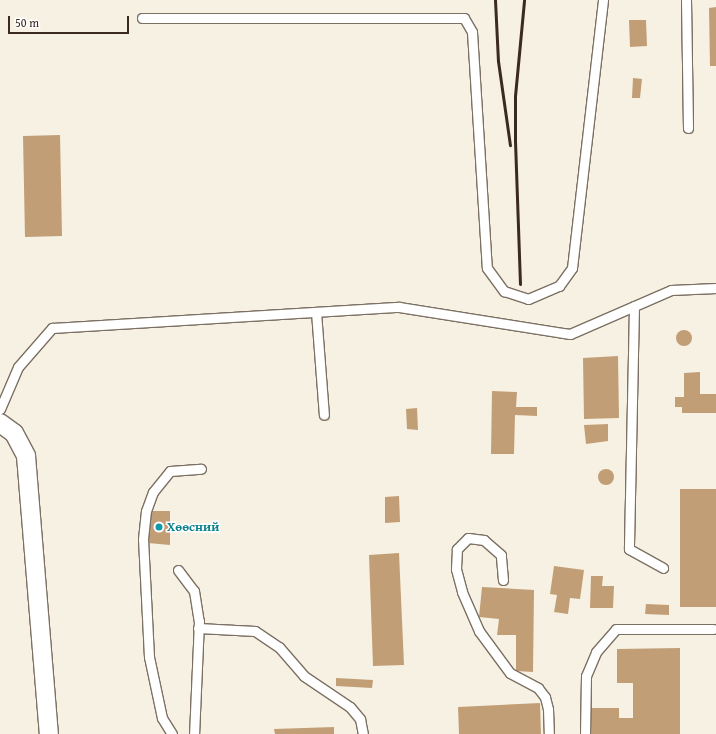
<!DOCTYPE html>
<html>
<head>
<meta charset="utf-8">
<style>
	body { margin:0 }
	#map { position:relative; width:716px; height:734px; overflow:hidden; background:#f6f1e2; font-family:"Gentium Book Plus",serif }
	div>[style] { position:absolute }
	[style*='--x'] { left:calc(var(--x)*1px); top:calc(var(--y)*1px); width:calc(var(--w)*1px); rotate:calc(var(--a)*1deg) }
	.building>* { inset:0; background:#c29e77 }
	.round { border-radius:50% }
	.roads { filter:drop-shadow(1px 0 #7c7063) drop-shadow(-1px 0 #7c7063) drop-shadow(0 1px #7c7063) drop-shadow(0 -1px #7c7063) }
	.service>* { height:9px; margin:-4.5px; padding:0 4.5px; transform-origin:4.5px; border-radius:4.5px; background:#fff }
	.minor>* { height:18px; margin:-9px; padding:0 9px; transform-origin:9px; border-radius:9px; background:#fff }
	.rail>* { height:3px; margin:-1.5px; padding:0 1.5px; transform-origin:1.5px; border-radius:1.5px; background:#3b2a1e }
	.dots>* { width:11px; height:11px; translate:-50% -50%; box-sizing:border-box; border:2px solid #fff; border-radius:50% }
	span { translate:-50% -50%; white-space:nowrap; text-align:center; line-height:1.15; -webkit-text-stroke:3px #fff; paint-order:stroke }
	.culture-label { font-size:13px; color:#0d838f; font-weight:700 }
	.left { translate:0 -50%; text-align:left }
	.scale { position:absolute; left:8px; top:16px; width:121px; height:18px; box-sizing:border-box; border:2px solid #3b2a1e; border-top:0; padding-left:5px; font-size:12px; line-height:14px; white-space:nowrap; color:#3b2a1e; -webkit-text-stroke:3px #fff; paint-order:stroke }
</style>
</head>
<body>
<div id="map">
	<div class="building">
		<div style="clip-path:polygon(716px 7px,716px 66px,710px 66px,709px 8px)"></div>
		<div style="clip-path:polygon(629px 20px,646px 20px,647px 46px,630px 47px)"></div>
		<div style="clip-path:polygon(633px 78px,642px 79px,640px 98px,632px 98px)"></div>
		<div style="clip-path:polygon(60px 135px,62px 236px,25px 237px,23px 136px)"></div>
		<div class="round" style="left:676px;top:330px;width:16px;height:16px"></div>
		<div style="clip-path:polygon(618px 356px,619px 418px,584px 419px,583px 358px)"></div>
		<div style="clip-path:polygon(700px 372px,700px 394px,716px 394px,716px 413px,682px 413px,682px 407px,675px 407px,675px 397px,684px 397px,684px 373px)"></div>
		<div style="clip-path:polygon(492px 391px,517px 392px,516px 407px,537px 407px,537px 416px,515px 415px,514px 454px,491px 454px)"></div>
		<div style="clip-path:polygon(417px 408px,418px 430px,407px 429px,406px 409px)"></div>
		<div style="clip-path:polygon(608px 424px,608px 441px,586px 444px,584px 425px)"></div>
		<div class="round" style="left:598px;top:469px;width:16px;height:16px"></div>
		<div style="clip-path:polygon(680px 489px,716px 489px,716px 607px,680px 607px)"></div>
		<div style="clip-path:polygon(399px 496px,400px 522px,385px 523px,385px 497px)"></div>
		<div style="clip-path:polygon(148px 511px,170px 511px,170px 545px,148px 543px)"></div>
		<div style="clip-path:polygon(399px 553px,404px 665px,373px 666px,369px 555px)"></div>
		<div style="clip-path:polygon(554px 566px,584px 570px,580px 599px,570px 598px,568px 614px,554px 612px,557px 595px,550px 594px)"></div>
		<div style="clip-path:polygon(591px 576px,603px 576px,602px 586px,614px 586px,613px 608px,590px 608px)"></div>
		<div style="clip-path:polygon(482px 587px,534px 590px,533px 672px,516px 671px,516px 635px,497px 635px,499px 619px,479px 617px)"></div>
		<div style="clip-path:polygon(646px 604px,669px 605px,669px 615px,645px 614px)"></div>
		<div style="clip-path:polygon(680px 648px,680px 734px,591px 734px,591px 708px,619px 708px,619px 718px,633px 718px,633px 683px,617px 683px,617px 649px)"></div>
		<div style="clip-path:polygon(336px 678px,373px 680px,372px 688px,336px 686px)"></div>
		<div style="clip-path:polygon(540px 703px,541px 734px,459px 734px,458px 707px)"></div>
		<div style="clip-path:polygon(334px 727px,334px 734px,275px 734px,274px 729px)"></div>
	</div>
	<div class="roads">
		<div class="service">
			<div style="--x:686;--y:0;--w:128;--a:89.1"></div>
			<div style="--x:142;--y:18;--w:322;--a:0"></div>
			<div style="--x:464;--y:18;--w:16;--a:60"></div>
			<div style="--x:472;--y:32;--w:236;--a:86.4"></div>
			<div style="--x:487;--y:268;--w:29;--a:54"></div>
			<div style="--x:504;--y:291;--w:25;--a:18"></div>
			<div style="--x:528;--y:299;--w:34;--a:-23"></div>
			<div style="--x:559;--y:286;--w:22;--a:-54"></div>
			<div style="--x:572;--y:268;--w:270;--a:-83.4"></div>
			<div style="--x:634;--y:306;--w:243;--a:91.2"></div>
			<div style="--x:629;--y:549;--w:39;--a:29"></div>
			<div style="--x:316;--y:312;--w:103;--a:85.6"></div>
			<div style="--x:0;--y:409;--w:46;--a:-66.8"></div>
			<div style="--x:18;--y:367;--w:52;--a:-48.9"></div>
			<div style="--x:52;--y:328;--w:348;--a:-3.5"></div>
			<div style="--x:399;--y:307;--w:173;--a:9"></div>
			<div style="--x:570;--y:334;--w:110;--a:-23.5"></div>
			<div style="--x:671;--y:290;--w:45;--a:-2.5"></div>
			<div style="--x:178;--y:570;--w:26;--a:53"></div>
			<div style="--x:194;--y:591;--w:30;--a:81"></div>
			<div style="--x:199;--y:621;--w:113;--a:92.5"></div>
			<div style="--x:503;--y:580;--w:25;--a:-95"></div>
			<div style="--x:501;--y:555;--w:23;--a:-139"></div>
			<div style="--x:484;--y:540;--w:16;--a:-173"></div>
			<div style="--x:468;--y:538;--w:16;--a:135"></div>
			<div style="--x:457;--y:549;--w:20;--a:93"></div>
			<div style="--x:456;--y:569;--w:24;--a:75"></div>
			<div style="--x:462;--y:592;--w:43;--a:66.4"></div>
			<div style="--x:479;--y:631;--w:52;--a:53.6"></div>
			<div style="--x:510;--y:673;--w:32;--a:28"></div>
			<div style="--x:538;--y:688;--w:11;--a:52"></div>
			<div style="--x:545;--y:697;--w:12;--a:76"></div>
			<div style="--x:548;--y:709;--w:25;--a:88"></div>
			<div style="--x:198;--y:628;--w:57;--a:3"></div>
			<div style="--x:255;--y:631;--w:29;--a:34"></div>
			<div style="--x:279;--y:647;--w:38;--a:49"></div>
			<div style="--x:304;--y:676;--w:55;--a:34"></div>
			<div style="--x:350;--y:707;--w:16;--a:50"></div>
			<div style="--x:360;--y:719;--w:15;--a:79"></div>
			<div style="--x:172;--y:734;--w:19;--a:-122"></div>
			<div style="--x:162;--y:718;--w:62;--a:-102"></div>
			<div style="--x:149;--y:657;--w:118;--a:-92.9"></div>
			<div style="--x:143;--y:539;--w:28;--a:-84"></div>
			<div style="--x:146;--y:511;--w:20;--a:-70"></div>
			<div style="--x:153;--y:492;--w:27;--a:-51"></div>
			<div style="--x:170;--y:471;--w:31;--a:-4"></div>
			<div style="--x:585;--y:734;--w:58;--a:-89"></div>
			<div style="--x:586;--y:676;--w:26;--a:-67"></div>
			<div style="--x:596;--y:652;--w:30;--a:-49"></div>
			<div style="--x:616;--y:629;--w:97;--a:0"></div>
		</div>
		<div class="minor">
			<div style="--x:0;--y:423;--w:17;--a:36"></div>
			<div style="--x:14;--y:433;--w:26;--a:62"></div>
			<div style="--x:26;--y:456;--w:279;--a:85.3"></div>
		</div>
	</div>
	<div class="rail">
		<div style="--x:495;--y:0;--w:61;--a:87.2"></div>
		<div style="--x:498;--y:61;--w:85;--a:81.9"></div>
		<div style="--x:520;--y:284;--w:145;--a:-92"></div>
		<div style="--x:515;--y:139;--w:43;--a:-90"></div>
		<div style="--x:515;--y:96;--w:96;--a:-84.6"></div>
	</div>
	<div class="dots">
		<div style="left:159px;top:527px;background:#0f9aa8"></div>
	</div>
	<div class="culture-label">
		<span class="left" style="left:167px;top:527px">Хөөсний</span>
	</div>
	<div class="scale">50 m</div>
</div>
</body>
</html>
